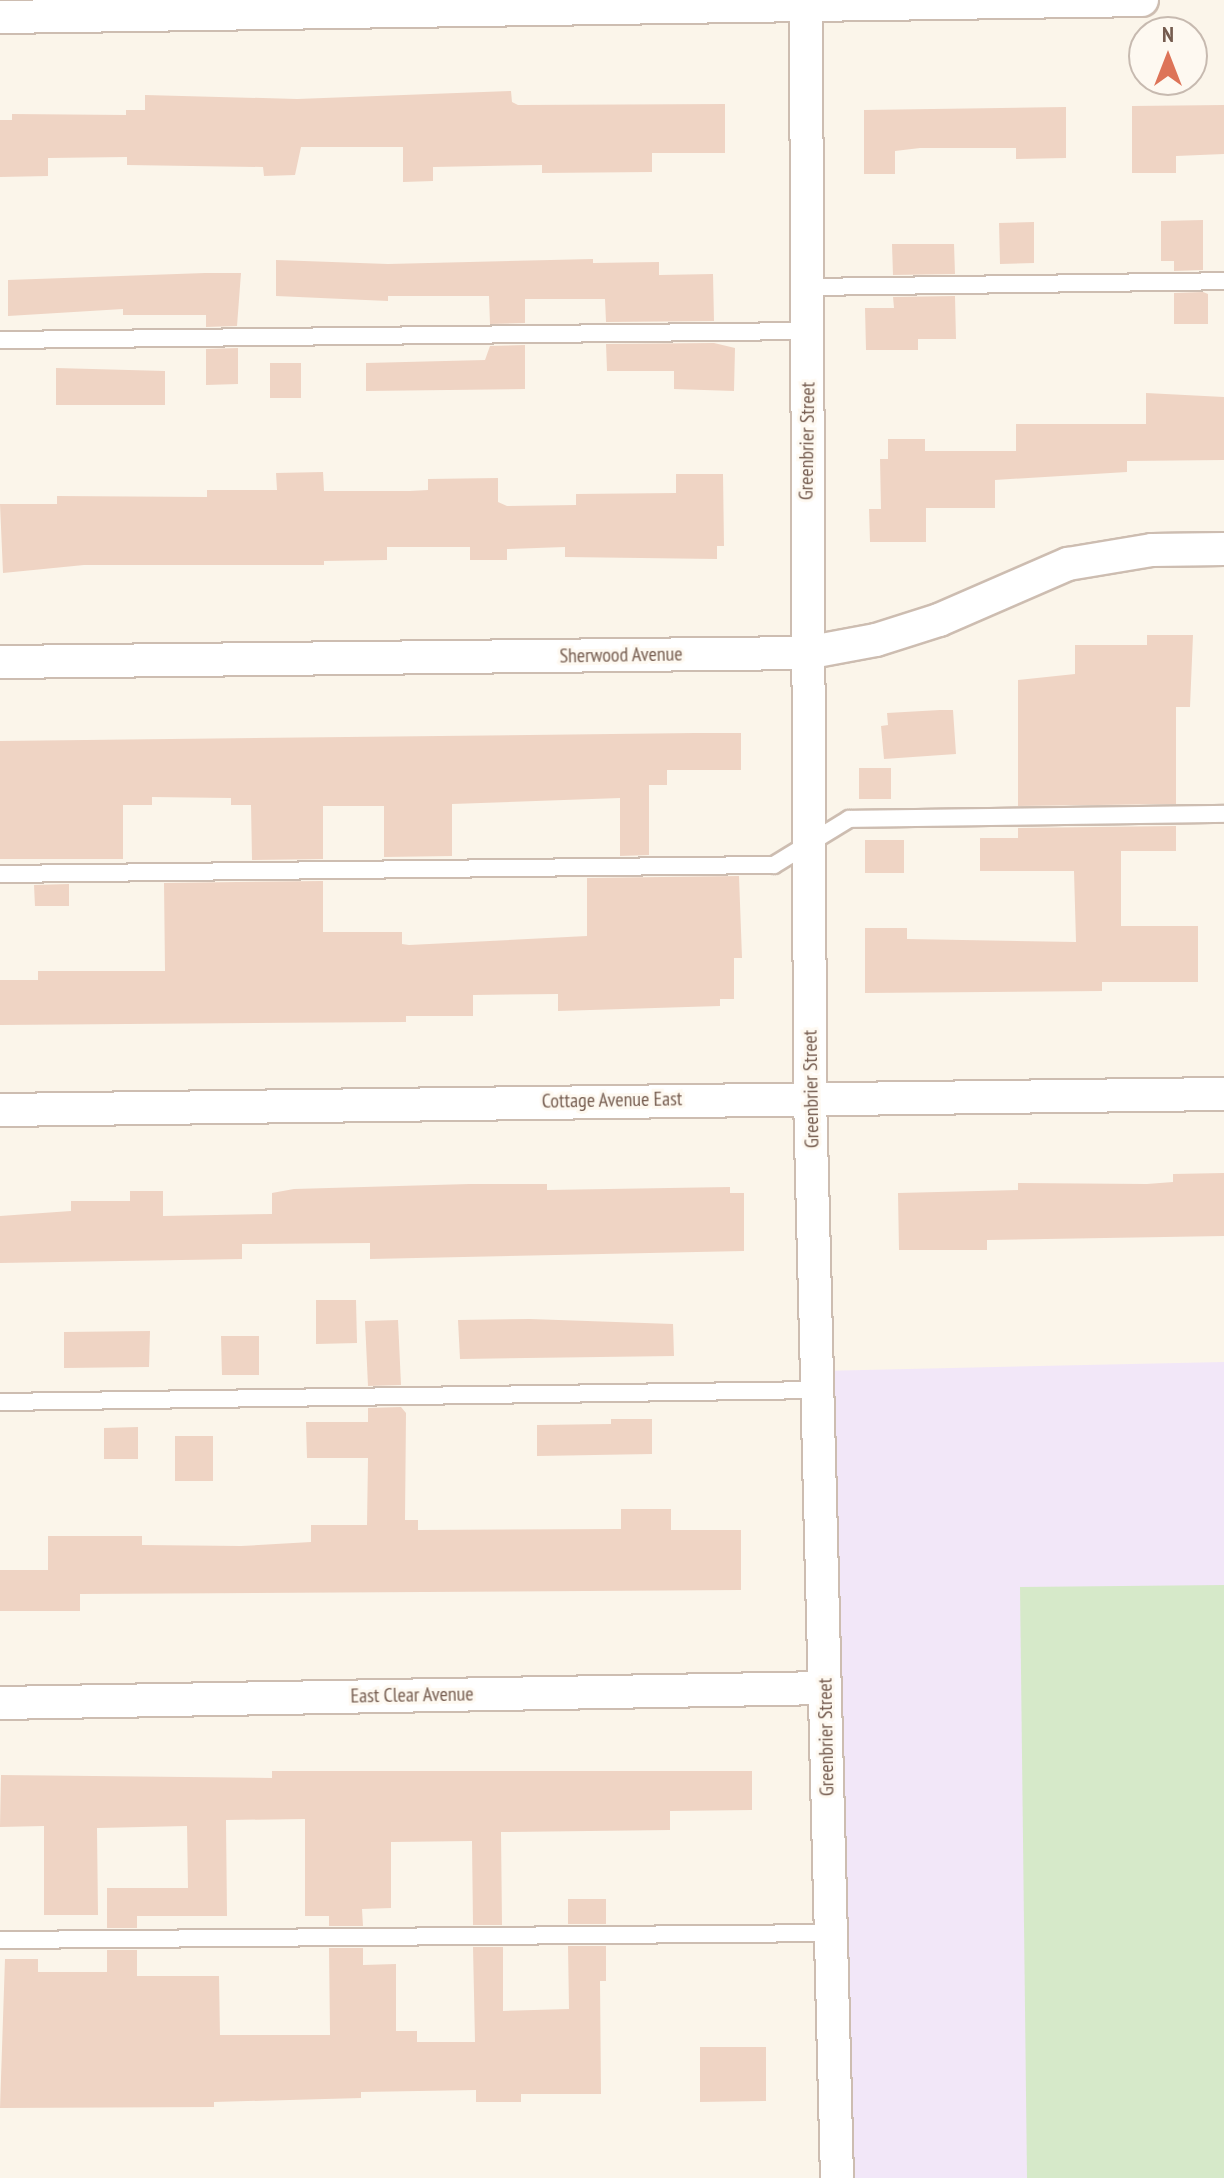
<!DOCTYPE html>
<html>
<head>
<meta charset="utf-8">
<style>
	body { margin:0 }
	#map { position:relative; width:1224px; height:2178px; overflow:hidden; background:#fbf5ea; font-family:"PT Sans Narrow",sans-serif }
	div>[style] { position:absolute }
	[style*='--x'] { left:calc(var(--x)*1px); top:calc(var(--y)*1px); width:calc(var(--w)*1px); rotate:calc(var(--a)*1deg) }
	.education>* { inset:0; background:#f2e7f8 }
	.green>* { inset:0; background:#d6e9c9 }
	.building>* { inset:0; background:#efd4c4 }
	.roads { filter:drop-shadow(2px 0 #cdbdb1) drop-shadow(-2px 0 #cdbdb1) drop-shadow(0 2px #cdbdb1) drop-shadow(0 -2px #cdbdb1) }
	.service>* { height:16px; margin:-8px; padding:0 8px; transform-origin:8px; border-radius:8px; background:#fff }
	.minor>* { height:32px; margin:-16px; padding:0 16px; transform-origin:16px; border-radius:16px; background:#fff }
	span { translate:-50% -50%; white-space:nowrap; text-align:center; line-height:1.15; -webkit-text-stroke:6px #fef9f1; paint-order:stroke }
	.street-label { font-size:20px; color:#755c4f }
	.north { position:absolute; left:1128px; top:16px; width:80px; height:80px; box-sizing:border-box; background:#fef9f1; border:2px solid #c7bab0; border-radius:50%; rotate:0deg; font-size:22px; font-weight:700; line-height:32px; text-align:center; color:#755c4f }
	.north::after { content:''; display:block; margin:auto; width:28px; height:36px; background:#dd7458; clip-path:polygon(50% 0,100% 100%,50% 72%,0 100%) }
</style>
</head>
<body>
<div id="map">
	<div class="education">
		<div style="clip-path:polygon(1224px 1362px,1224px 2178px,836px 2178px,819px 1371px)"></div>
	</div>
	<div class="green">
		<div style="clip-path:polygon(1224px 1585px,1224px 2178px,1027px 2178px,1020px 1587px)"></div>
	</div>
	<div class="building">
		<div style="clip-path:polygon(511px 91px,512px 102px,518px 105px,725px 104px,725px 153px,652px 153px,652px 172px,542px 173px,542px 165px,433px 167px,433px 181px,403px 182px,403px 147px,301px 147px,295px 175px,264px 176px,263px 167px,127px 165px,127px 157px,48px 158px,48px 176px,0 177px,0 120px,12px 120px,12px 114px,126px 115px,126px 110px,145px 110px,145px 95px,297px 99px)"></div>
		<div style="clip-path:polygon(1224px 105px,1224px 154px,1176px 156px,1176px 173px,1132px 173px,1132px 106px)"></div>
		<div style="clip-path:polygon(1066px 107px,1066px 158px,1016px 159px,1016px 148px,920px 148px,895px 151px,895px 174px,864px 174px,864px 110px)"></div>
		<div style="clip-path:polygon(1203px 220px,1203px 270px,1174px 271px,1174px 261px,1161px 261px,1161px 221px)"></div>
		<div style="clip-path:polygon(1034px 222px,1034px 263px,1000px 264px,999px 223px)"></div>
		<div style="clip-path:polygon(892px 244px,954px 244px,955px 274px,893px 275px)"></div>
		<div style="clip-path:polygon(593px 259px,593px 263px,659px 262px,659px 275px,713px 274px,714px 321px,606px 322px,605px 299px,525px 299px,525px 323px,490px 324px,489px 296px,388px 296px,388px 301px,276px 296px,276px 260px,388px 264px)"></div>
		<div style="clip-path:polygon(205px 273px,241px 273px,237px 326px,206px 327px,206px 315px,123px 315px,123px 309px,8px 316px,8px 280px)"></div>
		<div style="clip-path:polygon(1203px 292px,1208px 294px,1208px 324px,1174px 324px,1174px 293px)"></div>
		<div style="clip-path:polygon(955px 296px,956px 339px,918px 339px,918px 350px,866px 350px,865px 308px,894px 308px,893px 297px)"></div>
		<div style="clip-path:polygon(714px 343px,735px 348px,734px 391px,674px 389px,674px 371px,607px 371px,606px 344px)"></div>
		<div style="clip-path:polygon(525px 345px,525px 389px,366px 391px,366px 363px,485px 360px,490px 346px)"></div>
		<div style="clip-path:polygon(238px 348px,238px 384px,206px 385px,206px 349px)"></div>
		<div style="clip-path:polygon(270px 363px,301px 363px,301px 398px,270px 398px)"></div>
		<div style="clip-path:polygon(56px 368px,165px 371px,165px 405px,56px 405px)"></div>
		<div style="clip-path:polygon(1146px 393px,1224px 397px,1224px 460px,1127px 461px,1127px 472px,995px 480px,995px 508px,926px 508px,926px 542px,870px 542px,869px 509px,881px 509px,880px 459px,888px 459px,888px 439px,925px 439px,925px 451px,1016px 451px,1016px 424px,1146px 424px)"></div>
		<div style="clip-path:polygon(323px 472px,324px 491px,410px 491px,428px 490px,428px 479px,498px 478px,498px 502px,507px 506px,576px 505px,576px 494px,676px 493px,676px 474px,723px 474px,724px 546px,717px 546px,717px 559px,565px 557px,565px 547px,507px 549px,507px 560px,470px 560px,470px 547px,387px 547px,387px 560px,324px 561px,324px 565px,84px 565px,3px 573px,0 504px,57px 504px,57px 496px,207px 497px,207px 490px,277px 490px,276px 473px)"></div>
		<div style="clip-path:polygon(1147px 635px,1193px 635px,1190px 707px,1176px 707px,1176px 804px,1018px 806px,1018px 680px,1075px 674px,1075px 645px,1147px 645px)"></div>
		<div style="clip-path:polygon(940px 710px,953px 710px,956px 754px,884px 759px,881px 726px,888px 725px,887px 713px)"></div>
		<div style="clip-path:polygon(695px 733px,741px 733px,741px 770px,667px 770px,667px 785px,649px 785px,649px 855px,620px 856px,620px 798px,452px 804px,452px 856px,384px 857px,384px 806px,323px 806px,323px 859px,252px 860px,251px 805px,231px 805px,231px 798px,152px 797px,152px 805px,123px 805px,123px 859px,0 859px,0 741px)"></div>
		<div style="clip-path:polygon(859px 768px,891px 768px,891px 799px,859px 799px)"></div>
		<div style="clip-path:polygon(1176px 826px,1176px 851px,1121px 851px,1121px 926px,1198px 926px,1198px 982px,1102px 982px,1102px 991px,865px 993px,865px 928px,907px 928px,907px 939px,1076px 942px,1074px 871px,980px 871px,980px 838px,1018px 838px,1018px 828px)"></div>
		<div style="clip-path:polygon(865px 840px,904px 840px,904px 873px,865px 873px)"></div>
		<div style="clip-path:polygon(739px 876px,742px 958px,734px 958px,734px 999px,720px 999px,720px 1006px,558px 1011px,558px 994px,473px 995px,473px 1016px,406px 1016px,406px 1022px,0 1025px,0 980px,38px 980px,38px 971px,165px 971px,164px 883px,323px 881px,323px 932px,402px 932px,402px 944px,409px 945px,587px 936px,587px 878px)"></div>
		<div style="clip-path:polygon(69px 884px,69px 906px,35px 906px,34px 885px)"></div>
		<div style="clip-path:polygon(1224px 1173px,1224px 1236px,987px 1240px,987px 1250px,899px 1250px,898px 1193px,1018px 1190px,1018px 1183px,1147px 1184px,1173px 1182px,1173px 1174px)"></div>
		<div style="clip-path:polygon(469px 1184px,547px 1184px,547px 1190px,730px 1187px,730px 1193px,744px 1193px,744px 1251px,370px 1259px,370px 1243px,242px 1244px,242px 1259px,0 1263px,0 1216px,71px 1211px,71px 1201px,130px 1201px,130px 1191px,163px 1191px,163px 1216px,272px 1214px,272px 1193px,294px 1189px)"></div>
		<div style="clip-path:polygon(316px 1300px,356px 1300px,357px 1343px,316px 1344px)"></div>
		<div style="clip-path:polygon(530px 1319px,673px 1324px,674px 1356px,460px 1359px,458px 1320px)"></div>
		<div style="clip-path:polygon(398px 1320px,401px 1385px,368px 1386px,365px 1321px)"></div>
		<div style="clip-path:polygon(150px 1331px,149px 1367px,64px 1368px,64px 1332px)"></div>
		<div style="clip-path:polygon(221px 1336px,259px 1336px,259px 1375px,222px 1375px)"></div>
		<div style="clip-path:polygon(401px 1407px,406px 1413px,405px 1520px,418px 1520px,418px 1530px,621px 1529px,621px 1509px,671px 1509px,671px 1530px,741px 1530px,741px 1590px,80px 1594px,80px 1611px,0 1611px,0 1570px,48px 1570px,48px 1536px,142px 1536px,142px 1545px,241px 1546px,311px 1542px,311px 1525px,367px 1525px,368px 1458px,307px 1458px,306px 1422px,368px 1422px,368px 1408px)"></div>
		<div style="clip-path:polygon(611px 1419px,652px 1419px,652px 1454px,537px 1456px,537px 1425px,611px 1424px)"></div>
		<div style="clip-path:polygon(138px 1427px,138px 1459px,104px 1459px,104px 1428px)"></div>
		<div style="clip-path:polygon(175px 1436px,213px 1436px,213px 1481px,175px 1481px)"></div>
		<div style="clip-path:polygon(272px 1771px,752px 1771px,752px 1810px,670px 1811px,670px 1830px,501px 1832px,502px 1925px,473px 1925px,472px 1841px,391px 1842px,391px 1908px,362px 1909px,363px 1926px,329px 1926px,329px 1916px,305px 1916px,305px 1819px,226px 1820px,227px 1916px,137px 1916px,137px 1928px,107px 1928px,107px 1888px,188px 1888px,187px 1826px,97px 1828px,98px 1915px,44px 1915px,44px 1826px,0 1827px,1px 1775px,272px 1778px)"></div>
		<div style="clip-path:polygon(568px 1899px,606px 1899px,606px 1924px,568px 1924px)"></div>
		<div style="clip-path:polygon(568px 1946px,606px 1946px,606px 1981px,600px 1981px,601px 2094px,521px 2094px,521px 2102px,476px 2102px,476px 2090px,361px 2092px,361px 2098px,214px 2102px,214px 2107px,0 2108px,5px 1959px,38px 1959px,38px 1972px,107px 1972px,107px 1950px,137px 1950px,137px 1976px,219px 1976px,220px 2035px,330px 2035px,329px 1948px,363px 1948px,363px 1965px,396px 1964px,396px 2031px,417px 2031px,417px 2042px,475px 2042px,473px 1947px,503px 1947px,503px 2011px,569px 2009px)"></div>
		<div style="clip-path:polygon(700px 2047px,766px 2047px,766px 2101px,700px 2102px)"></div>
	</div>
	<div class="roads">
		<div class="service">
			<div style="--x:808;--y:287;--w:416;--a:-0.8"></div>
			<div style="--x:0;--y:340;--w:809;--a:-0.64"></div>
			<div style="--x:0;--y:874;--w:774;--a:-0.67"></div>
			<div style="--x:774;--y:865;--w:88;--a:-31.5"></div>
			<div style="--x:849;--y:819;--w:375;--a:-0.8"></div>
			<div style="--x:0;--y:1402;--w:820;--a:-0.84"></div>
			<div style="--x:0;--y:1940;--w:831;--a:-0.48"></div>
		</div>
		<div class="minor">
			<div style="--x:806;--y:0;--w:1097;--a:89.79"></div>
			<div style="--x:810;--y:1097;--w:1081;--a:88.57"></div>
			<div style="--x:0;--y:17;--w:1142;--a:-0.85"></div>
			<div style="--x:0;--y:662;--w:806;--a:-0.64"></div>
			<div style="--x:806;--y:653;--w:71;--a:-10.5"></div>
			<div style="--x:876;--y:640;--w:66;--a:-17.6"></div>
			<div style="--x:939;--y:620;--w:141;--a:-23.5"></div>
			<div style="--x:1068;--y:564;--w:85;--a:-9.5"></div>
			<div style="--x:1152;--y:550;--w:72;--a:-0.8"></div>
			<div style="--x:0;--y:1110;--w:1224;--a:-0.75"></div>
			<div style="--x:0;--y:1703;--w:824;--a:-1.04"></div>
		</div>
	</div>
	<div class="street-label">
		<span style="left:807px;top:441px;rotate:-89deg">Greenbrier Street</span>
		<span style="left:621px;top:655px;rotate:-1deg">Sherwood Avenue</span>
		<span style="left:811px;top:1089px;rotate:-91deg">Greenbrier Street</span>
		<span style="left:612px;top:1100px;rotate:-1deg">Cottage Avenue East</span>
		<span style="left:412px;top:1695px;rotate:-1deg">East Clear Avenue</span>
		<span style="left:826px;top:1737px;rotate:-91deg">Greenbrier Street</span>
	</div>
	<div class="north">N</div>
</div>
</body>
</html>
